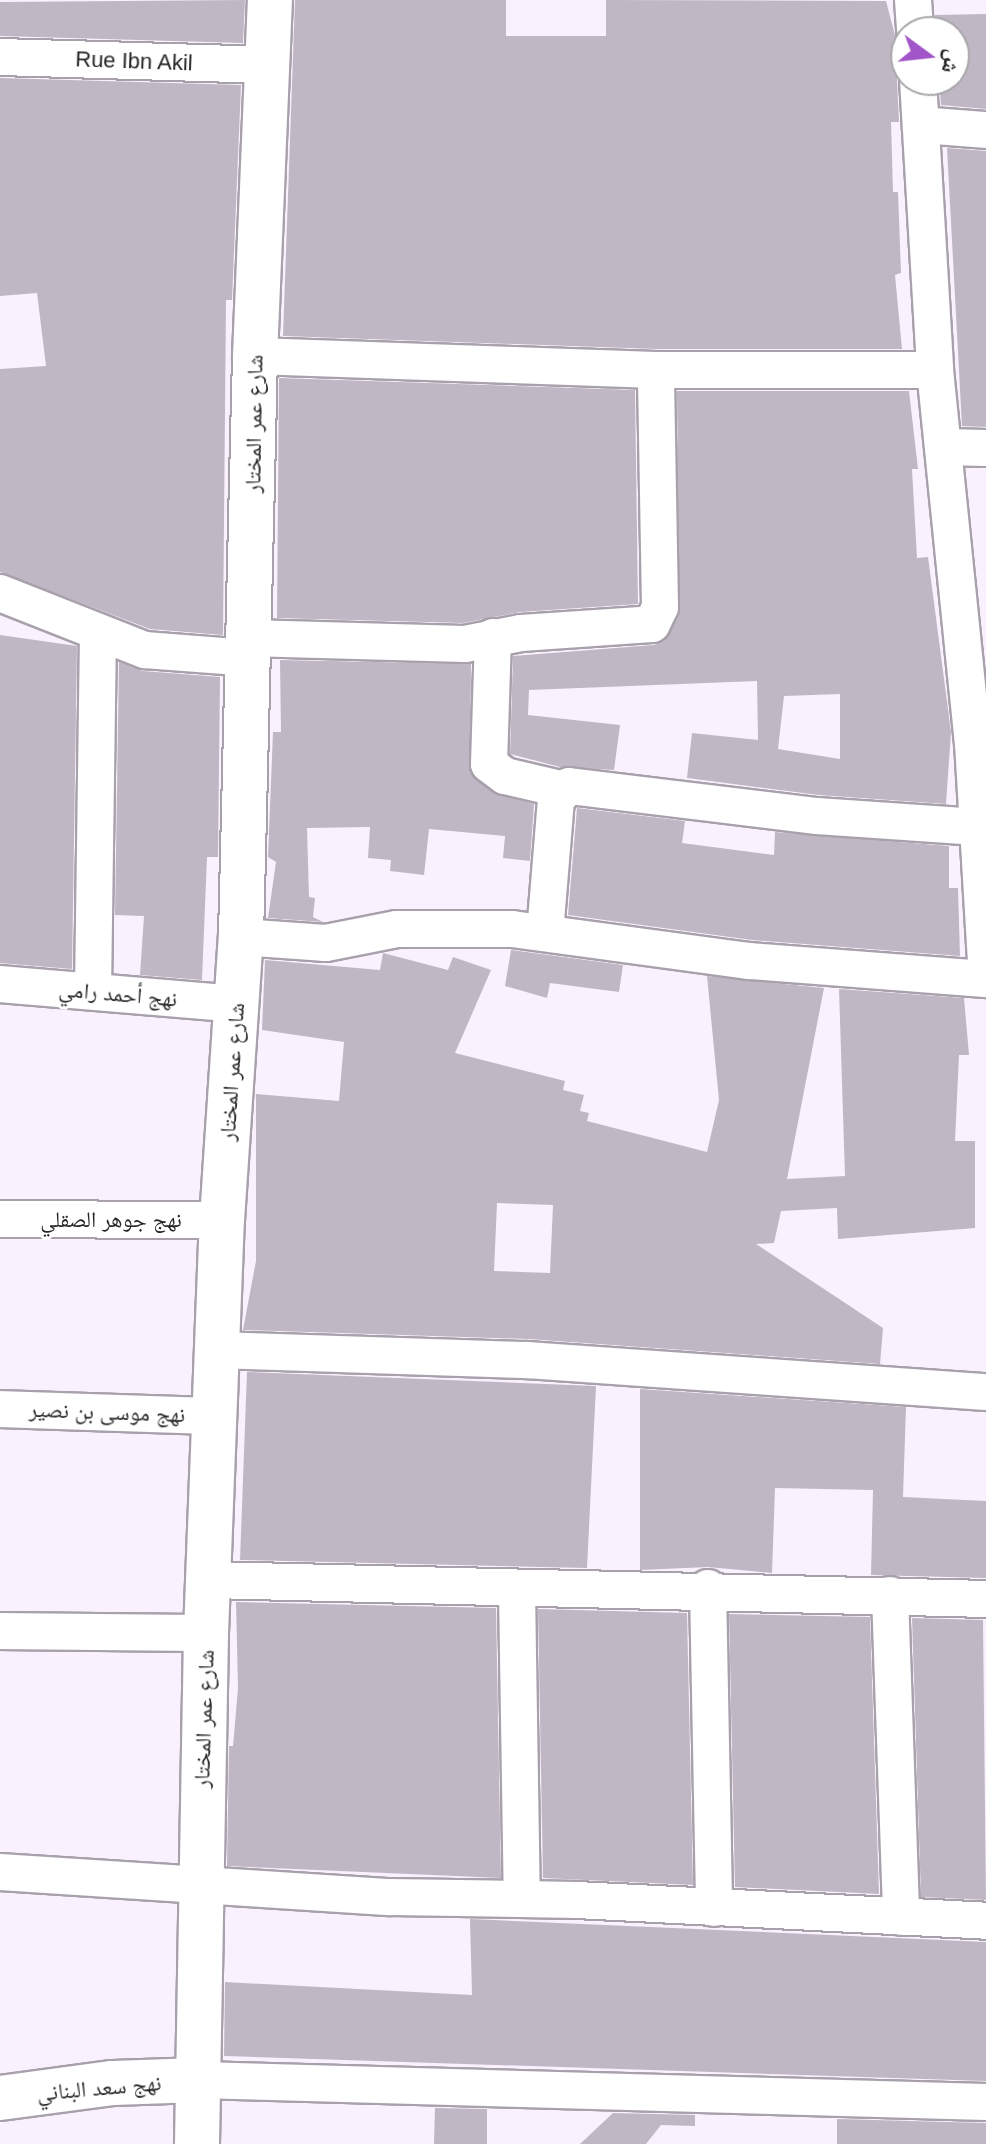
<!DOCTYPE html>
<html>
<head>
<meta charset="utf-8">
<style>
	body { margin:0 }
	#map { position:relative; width:986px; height:2144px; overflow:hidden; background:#f9f1fe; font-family:Arial,"Noto Naskh Arabic",sans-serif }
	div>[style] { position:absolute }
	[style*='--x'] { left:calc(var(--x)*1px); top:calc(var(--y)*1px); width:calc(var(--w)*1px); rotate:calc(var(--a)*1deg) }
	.building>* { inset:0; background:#bfb8c4 }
	.roads { filter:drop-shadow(2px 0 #a8a1ac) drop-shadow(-2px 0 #a8a1ac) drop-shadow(0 2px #a8a1ac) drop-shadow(0 -2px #a8a1ac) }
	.street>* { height:36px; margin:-18px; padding:0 18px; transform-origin:18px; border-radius:18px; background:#fff }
	.secondary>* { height:44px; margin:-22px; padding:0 22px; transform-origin:22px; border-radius:22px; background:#fff }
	span { translate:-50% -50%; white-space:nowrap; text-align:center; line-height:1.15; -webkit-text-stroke:6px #fff; paint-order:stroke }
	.street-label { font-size:22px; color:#272428 }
	.north { position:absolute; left:890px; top:16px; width:80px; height:80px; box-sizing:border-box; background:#fff; border:2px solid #a9a7a9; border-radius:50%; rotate:105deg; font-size:22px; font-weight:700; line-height:32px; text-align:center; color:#272428 }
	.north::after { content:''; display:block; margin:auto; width:28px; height:36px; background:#a155c8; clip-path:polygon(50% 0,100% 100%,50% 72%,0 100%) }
</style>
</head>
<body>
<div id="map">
	<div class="building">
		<div style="clip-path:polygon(245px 0,243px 43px,0 36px,0 2px)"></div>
		<div style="clip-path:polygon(295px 0,506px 0,506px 36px,606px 36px,606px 0,886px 1px,897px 43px,906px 51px,897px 80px,899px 122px,891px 122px,893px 192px,898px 192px,901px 273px,895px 275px,902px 349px,656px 349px,283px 336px)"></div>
		<div style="clip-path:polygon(986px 14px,986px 109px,941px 105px,939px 80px,954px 80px,954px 32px,936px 32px,935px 15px)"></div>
		<div style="clip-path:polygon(0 78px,241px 85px,232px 300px,226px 300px,223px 635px,150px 629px,0 572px,0 369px,46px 366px,37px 293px,0 296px)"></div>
		<div style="clip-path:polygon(947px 148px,986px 151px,986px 427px,962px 426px)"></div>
		<div style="clip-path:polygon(279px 378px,635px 390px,638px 604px,520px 612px,463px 623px,277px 618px)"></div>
		<div style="clip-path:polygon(evenodd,677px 391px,909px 391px,918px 469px,912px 469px,917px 558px,928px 557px,951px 732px,946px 804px,819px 795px,687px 778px,692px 733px,758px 740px,757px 681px,529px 690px,528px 715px,620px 725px,614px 770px,560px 767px,510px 754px,513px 656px,654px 645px,664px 641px,679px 616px,677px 391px,840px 694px,840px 759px,778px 749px,784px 696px,840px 694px)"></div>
		<div style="clip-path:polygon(0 635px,77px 646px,72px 969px,0 963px)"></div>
		<div style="clip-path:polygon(280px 660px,471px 664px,470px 772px,493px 793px,534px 804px,530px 861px,503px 858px,505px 836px,429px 829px,424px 875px,390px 871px,391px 860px,368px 858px,370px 827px,307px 828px,309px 897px,315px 898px,313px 917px,323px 922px,268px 918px,276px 862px,268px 857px,273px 732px,281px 732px)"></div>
		<div style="clip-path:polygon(119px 662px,143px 671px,220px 677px,218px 857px,207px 857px,202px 980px,140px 975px,144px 916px,115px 915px)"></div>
		<div style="clip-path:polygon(577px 808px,685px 821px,682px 843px,774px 855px,775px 832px,949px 846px,949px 888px,958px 888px,960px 956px,752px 940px,568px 915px)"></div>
		<div style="clip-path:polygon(511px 950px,623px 965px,619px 992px,550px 983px,547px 998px,505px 986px)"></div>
		<div style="clip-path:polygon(evenodd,383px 953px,448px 970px,453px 957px,491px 970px,455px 1053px,565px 1081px,563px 1090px,584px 1095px,580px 1111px,589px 1113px,587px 1121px,707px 1152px,719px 1100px,707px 976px,824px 988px,787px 1179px,845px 1176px,839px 989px,964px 998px,969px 1055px,959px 1055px,955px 1141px,975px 1141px,975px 1228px,838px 1239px,837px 1208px,781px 1211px,774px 1243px,756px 1244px,883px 1328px,880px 1364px,528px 1339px,243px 1330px,256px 1261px,256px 1094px,339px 1101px,344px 1042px,262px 1030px,265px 960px,380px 970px,383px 953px,497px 1203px,553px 1205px,550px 1273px,494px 1271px,497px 1203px)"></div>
		<div style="clip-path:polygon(247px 1372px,596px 1386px,587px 1568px,240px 1560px)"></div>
		<div style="clip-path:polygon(640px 1389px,906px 1407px,903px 1497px,986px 1501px,986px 1578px,871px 1575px,873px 1490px,775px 1488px,772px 1573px,708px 1567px,640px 1570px)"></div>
		<div style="clip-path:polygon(236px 1602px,496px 1608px,501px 1878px,227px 1866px,229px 1746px,233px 1746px,238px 1688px)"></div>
		<div style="clip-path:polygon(538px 1609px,687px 1613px,693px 1885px,543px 1878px)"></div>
		<div style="clip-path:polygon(729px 1614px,870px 1617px,879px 1894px,735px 1887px)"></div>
		<div style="clip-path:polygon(912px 1618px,983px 1620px,986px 1900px,921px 1897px)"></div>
		<div style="clip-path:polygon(470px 1919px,986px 1942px,986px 2081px,224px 2056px,225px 1982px,472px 1995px)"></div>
		<div style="clip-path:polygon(435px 2108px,487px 2109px,487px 2144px,434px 2144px)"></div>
		<div style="clip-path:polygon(613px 2113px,695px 2115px,695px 2126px,661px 2125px,646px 2144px,580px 2144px)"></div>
		<div style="clip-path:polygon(837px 2119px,986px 2123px,986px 2144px,837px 2144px)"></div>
	</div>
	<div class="roads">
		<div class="street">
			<div style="--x:913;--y:0;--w:32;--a:86"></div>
			<div style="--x:0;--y:57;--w:267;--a:1.7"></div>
			<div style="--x:918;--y:80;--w:290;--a:86.6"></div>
			<div style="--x:935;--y:370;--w:375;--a:84.2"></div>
			<div style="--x:973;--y:743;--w:219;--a:86.6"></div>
			<div style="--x:921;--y:125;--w:65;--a:4.4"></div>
			<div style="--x:255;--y:356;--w:401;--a:2"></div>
			<div style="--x:656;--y:370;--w:279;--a:0"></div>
			<div style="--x:944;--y:447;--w:42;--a:1.4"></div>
			<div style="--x:0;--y:593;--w:156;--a:21.5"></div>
			<div style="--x:145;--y:650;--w:103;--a:4.4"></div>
			<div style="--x:493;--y:637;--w:127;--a:91.8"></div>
			<div style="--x:489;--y:764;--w:20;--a:37"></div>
			<div style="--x:505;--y:776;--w:57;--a:13.1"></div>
			<div style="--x:248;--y:638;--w:217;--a:1.6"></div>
			<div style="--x:465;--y:644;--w:57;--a:-11.1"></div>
			<div style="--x:521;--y:633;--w:131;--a:-3.9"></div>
			<div style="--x:652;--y:624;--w:19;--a:-65"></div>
			<div style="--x:660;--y:607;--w:237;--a:-91"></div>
			<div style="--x:545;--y:933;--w:134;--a:-85.3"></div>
			<div style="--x:556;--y:799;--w:18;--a:-45"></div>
			<div style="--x:569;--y:786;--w:250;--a:6.9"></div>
			<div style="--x:817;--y:816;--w:161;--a:3.9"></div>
			<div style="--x:241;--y:937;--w:85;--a:4"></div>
			<div style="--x:326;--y:943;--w:72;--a:-11.2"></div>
			<div style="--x:397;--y:929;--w:115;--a:0"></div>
			<div style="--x:512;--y:929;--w:240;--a:7.7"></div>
			<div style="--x:750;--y:961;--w:237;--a:4.4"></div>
			<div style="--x:0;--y:984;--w:237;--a:4.8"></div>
			<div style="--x:93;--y:991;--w:356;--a:-89.2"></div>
			<div style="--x:0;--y:1219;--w:222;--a:0.3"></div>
			<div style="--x:219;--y:1350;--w:308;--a:1.9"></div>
			<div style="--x:527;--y:1360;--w:460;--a:4"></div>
			<div style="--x:0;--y:1409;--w:215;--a:1.9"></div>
			<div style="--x:210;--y:1580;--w:776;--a:1.4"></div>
			<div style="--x:708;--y:1588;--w:320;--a:88.9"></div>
			<div style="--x:517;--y:1591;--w:307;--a:89.1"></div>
			<div style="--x:890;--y:1595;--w:322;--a:88"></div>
			<div style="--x:0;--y:1631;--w:206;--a:0.6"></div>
			<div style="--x:0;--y:1872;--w:391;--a:3.7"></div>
			<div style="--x:390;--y:1897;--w:187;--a:0.9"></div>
			<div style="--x:577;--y:1900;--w:410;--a:2.9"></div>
			<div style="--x:199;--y:2080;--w:787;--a:1.6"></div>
		</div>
		<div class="secondary">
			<div style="--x:0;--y:2098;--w:114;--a:-7.6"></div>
			<div style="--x:113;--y:2083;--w:86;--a:-2"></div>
			<div style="--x:197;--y:2144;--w:511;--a:-88.99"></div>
			<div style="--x:206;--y:1633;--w:413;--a:-87.8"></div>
			<div style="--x:222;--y:1220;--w:284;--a:-86.2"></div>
			<div style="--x:241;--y:937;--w:581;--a:-88.62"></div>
			<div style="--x:255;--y:356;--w:356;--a:-87.6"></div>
		</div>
	</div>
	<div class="street-label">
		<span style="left:134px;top:61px;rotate:2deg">Rue Ibn Akil</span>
		<span style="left:254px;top:424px;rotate:-89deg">شارع عمر المختار</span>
		<span style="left:118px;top:994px;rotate:5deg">نهج أحمد رامي</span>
		<span style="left:232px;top:1072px;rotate:-86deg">شارع عمر المختار</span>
		<span style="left:111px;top:1220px">نهج جوهر الصقلي</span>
		<span style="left:107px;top:1412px;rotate:2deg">نهج موسى بن نصير</span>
		<span style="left:204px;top:1719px;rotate:-88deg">شارع عمر المختار</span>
		<span style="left:99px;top:2088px;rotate:-5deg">نهج سعد البناني</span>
	</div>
	<div class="north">ش</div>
</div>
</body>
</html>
